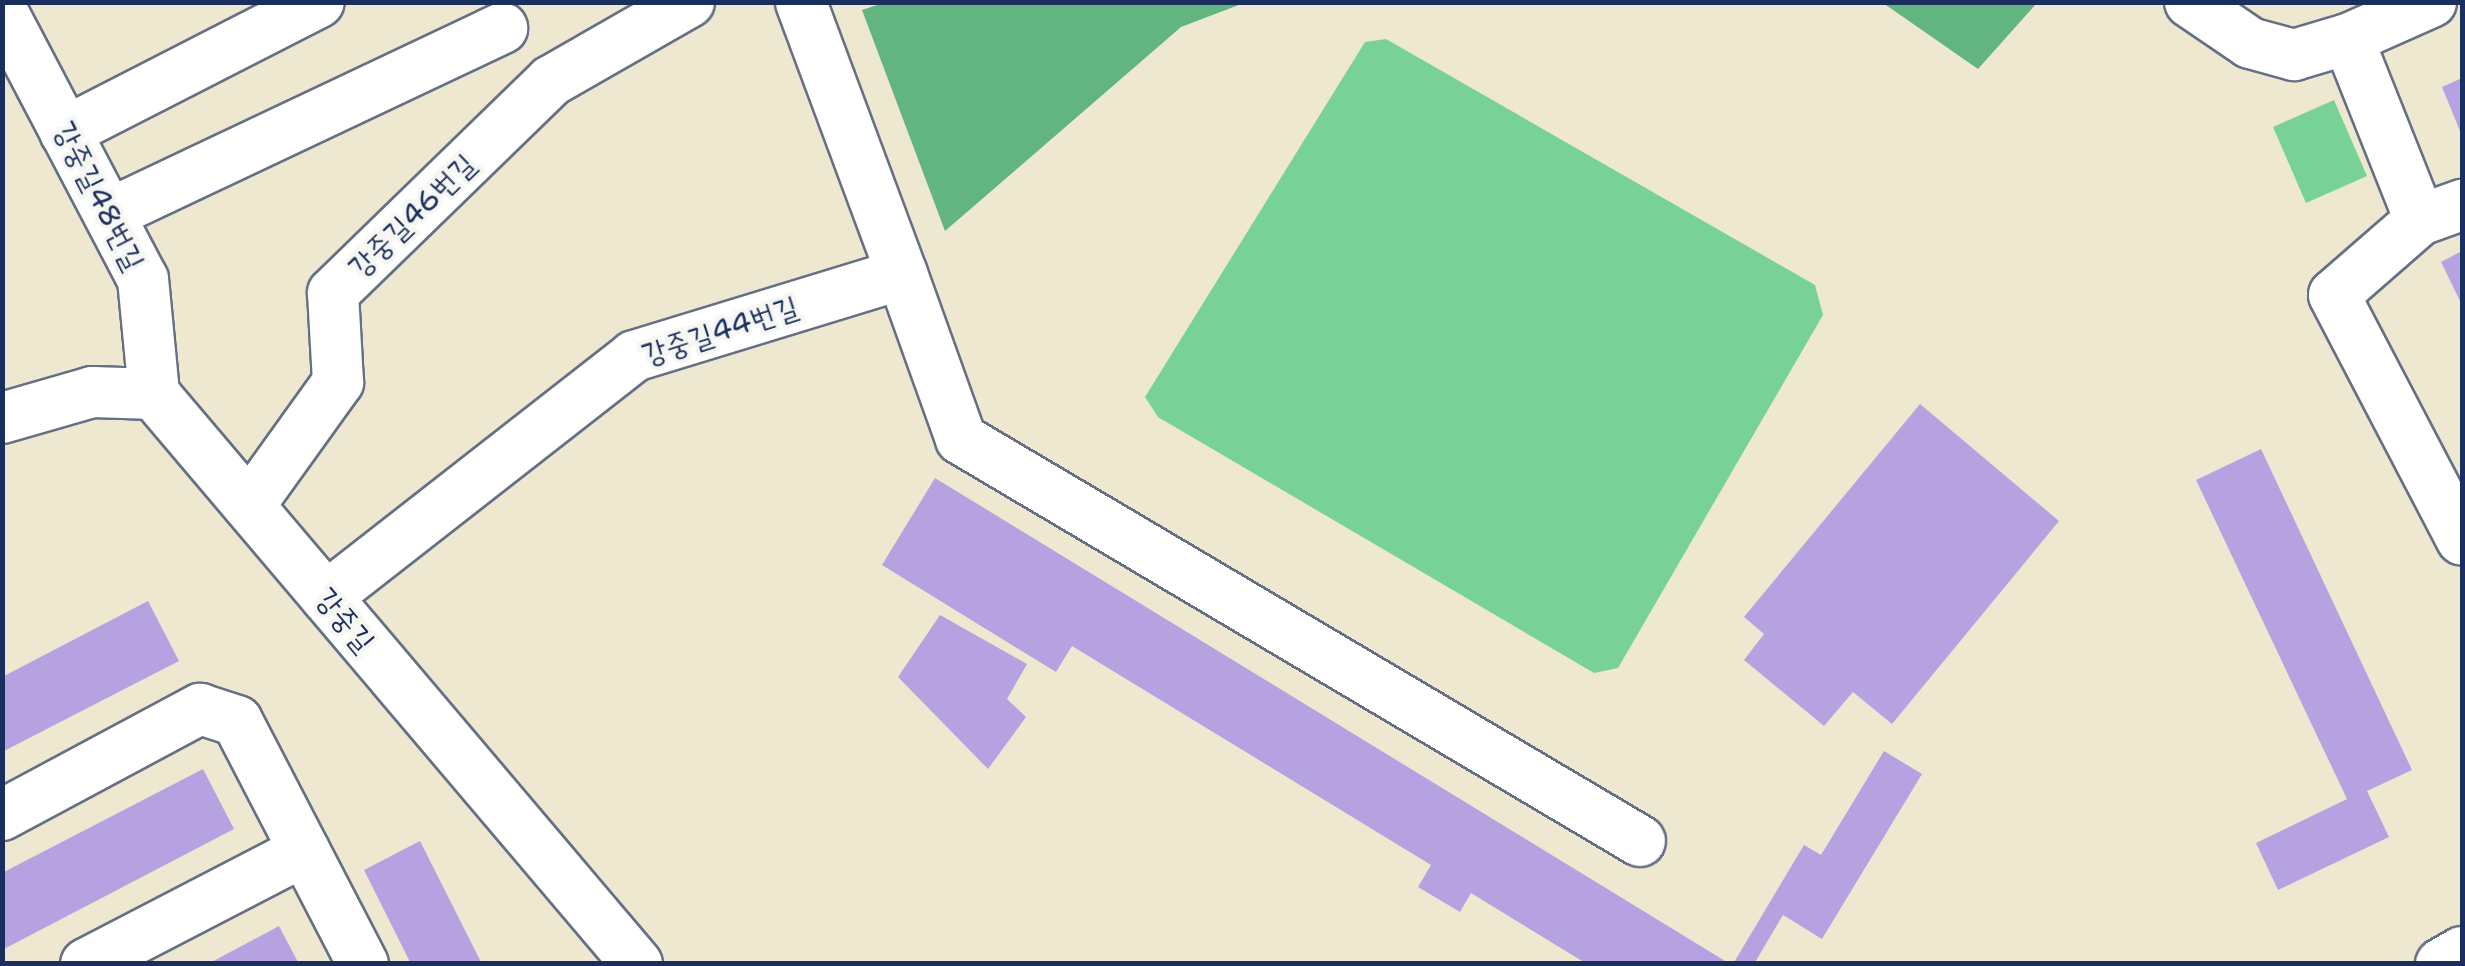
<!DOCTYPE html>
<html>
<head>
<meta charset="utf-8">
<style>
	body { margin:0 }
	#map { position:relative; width:2465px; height:966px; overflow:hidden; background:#eee8d0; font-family:"Shantell Sans","Poor Story",sans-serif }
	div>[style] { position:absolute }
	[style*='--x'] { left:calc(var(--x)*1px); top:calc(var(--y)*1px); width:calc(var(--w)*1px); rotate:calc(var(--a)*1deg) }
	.green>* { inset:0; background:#78d298 }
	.forest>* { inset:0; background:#62b480 }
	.building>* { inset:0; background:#b6a2e1 }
	.roads { filter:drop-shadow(2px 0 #657086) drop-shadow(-2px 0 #657086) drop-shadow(0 2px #657086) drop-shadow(0 -2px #657086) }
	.minor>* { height:50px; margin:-25px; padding:0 25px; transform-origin:25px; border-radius:25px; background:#fff }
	span { translate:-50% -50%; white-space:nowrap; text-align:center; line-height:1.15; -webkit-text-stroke:8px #f6f6f2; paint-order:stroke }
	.street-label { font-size:30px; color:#1b2f5e }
	.frame { position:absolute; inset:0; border:5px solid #1b2f5e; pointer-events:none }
</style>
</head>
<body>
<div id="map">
	<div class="green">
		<div style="clip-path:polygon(1386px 39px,1815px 285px,1823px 315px,1618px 668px,1594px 673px,1158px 417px,1145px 397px,1365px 42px)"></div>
		<div style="clip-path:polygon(2334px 100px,2367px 176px,2306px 203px,2273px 127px)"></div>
	</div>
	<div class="forest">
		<div style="clip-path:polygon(883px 3px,883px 2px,1244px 3px,1181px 27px,945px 231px,862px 10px)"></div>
		<div style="clip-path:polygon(1883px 3px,2037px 3px,1978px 69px)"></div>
	</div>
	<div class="building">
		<div style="clip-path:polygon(2462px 78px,2462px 136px,2442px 87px)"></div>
		<div style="clip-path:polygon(2462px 251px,2462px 305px,2441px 262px)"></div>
		<div style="clip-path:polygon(1920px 404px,2059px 521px,1892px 724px,1853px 692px,1824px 726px,1744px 660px,1764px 634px,1744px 617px)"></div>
		<div style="clip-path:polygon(2261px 449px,2412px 770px,2367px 791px,2389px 837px,2278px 890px,2256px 843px,2347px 799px,2196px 480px)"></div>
		<div style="clip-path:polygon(935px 478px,1730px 964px,1587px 964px,1471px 893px,1460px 912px,1418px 887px,1431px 865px,1072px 646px,1056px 672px,882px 565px)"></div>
		<div style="clip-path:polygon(148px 601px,179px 661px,2px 752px,2px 677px)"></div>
		<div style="clip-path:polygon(940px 615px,1027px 664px,1007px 699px,1026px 717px,988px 769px,898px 677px)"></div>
		<div style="clip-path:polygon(1884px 751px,1922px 774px,1822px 939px,1783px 915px,1754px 964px,1733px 964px,1804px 845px,1821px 855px)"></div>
		<div style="clip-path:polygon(203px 769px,234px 829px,2px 950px,2px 873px)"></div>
		<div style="clip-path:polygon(420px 841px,482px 964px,411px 964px,364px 870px)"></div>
		<div style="clip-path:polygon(279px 926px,299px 964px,208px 964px)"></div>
	</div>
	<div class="roads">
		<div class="minor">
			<div style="--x:2190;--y:2;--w:73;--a:34.3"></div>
			<div style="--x:2250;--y:43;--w:46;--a:15.3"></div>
			<div style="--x:2294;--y:55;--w:56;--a:-16.5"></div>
			<div style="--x:2348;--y:39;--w:91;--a:-24"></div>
			<div style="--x:2;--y:11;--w:303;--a:62.3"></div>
			<div style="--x:143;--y:279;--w:116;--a:84.5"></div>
			<div style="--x:2348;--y:39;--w:195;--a:68.3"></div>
			<div style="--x:2420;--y:220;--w:114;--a:138.9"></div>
			<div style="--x:2334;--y:295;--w:276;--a:62.4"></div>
			<div style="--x:65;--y:132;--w:285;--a:-27.1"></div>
			<div style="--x:109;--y:214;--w:435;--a:-25.3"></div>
			<div style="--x:2420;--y:220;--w:45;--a:-19.7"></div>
			<div style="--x:902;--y:274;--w:175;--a:70.3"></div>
			<div style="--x:961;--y:439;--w:789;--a:30.63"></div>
			<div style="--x:2;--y:418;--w:94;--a:-16.1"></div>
			<div style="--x:92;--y:392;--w:62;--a:1.8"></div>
			<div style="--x:154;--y:394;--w:747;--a:49.72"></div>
			<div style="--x:249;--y:506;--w:153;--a:-54.3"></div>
			<div style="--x:338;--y:382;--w:89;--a:-93.2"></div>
			<div style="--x:333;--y:293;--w:304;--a:-44.2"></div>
			<div style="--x:551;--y:81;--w:159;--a:-29.8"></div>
			<div style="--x:326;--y:597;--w:391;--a:-38"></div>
			<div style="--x:634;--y:356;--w:280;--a:-17"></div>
			<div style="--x:902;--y:274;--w:290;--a:-110.4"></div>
			<div style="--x:2;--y:815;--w:225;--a:-28.2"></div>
			<div style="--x:200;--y:709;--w:39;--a:18"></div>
			<div style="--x:237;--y:721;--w:274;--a:62.6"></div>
			<div style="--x:86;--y:964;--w:246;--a:-27.4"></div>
			<div style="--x:2441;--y:964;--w:24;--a:-30"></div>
		</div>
	</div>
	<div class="street-label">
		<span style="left:99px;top:196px;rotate:63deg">강중길48번길</span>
		<span style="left:412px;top:216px;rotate:-44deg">강중길46번길</span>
		<span style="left:720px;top:331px;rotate:-18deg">강중길44번길</span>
		<span style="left:345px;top:620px;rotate:50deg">강중길</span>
	</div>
	<div class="frame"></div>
</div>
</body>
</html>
